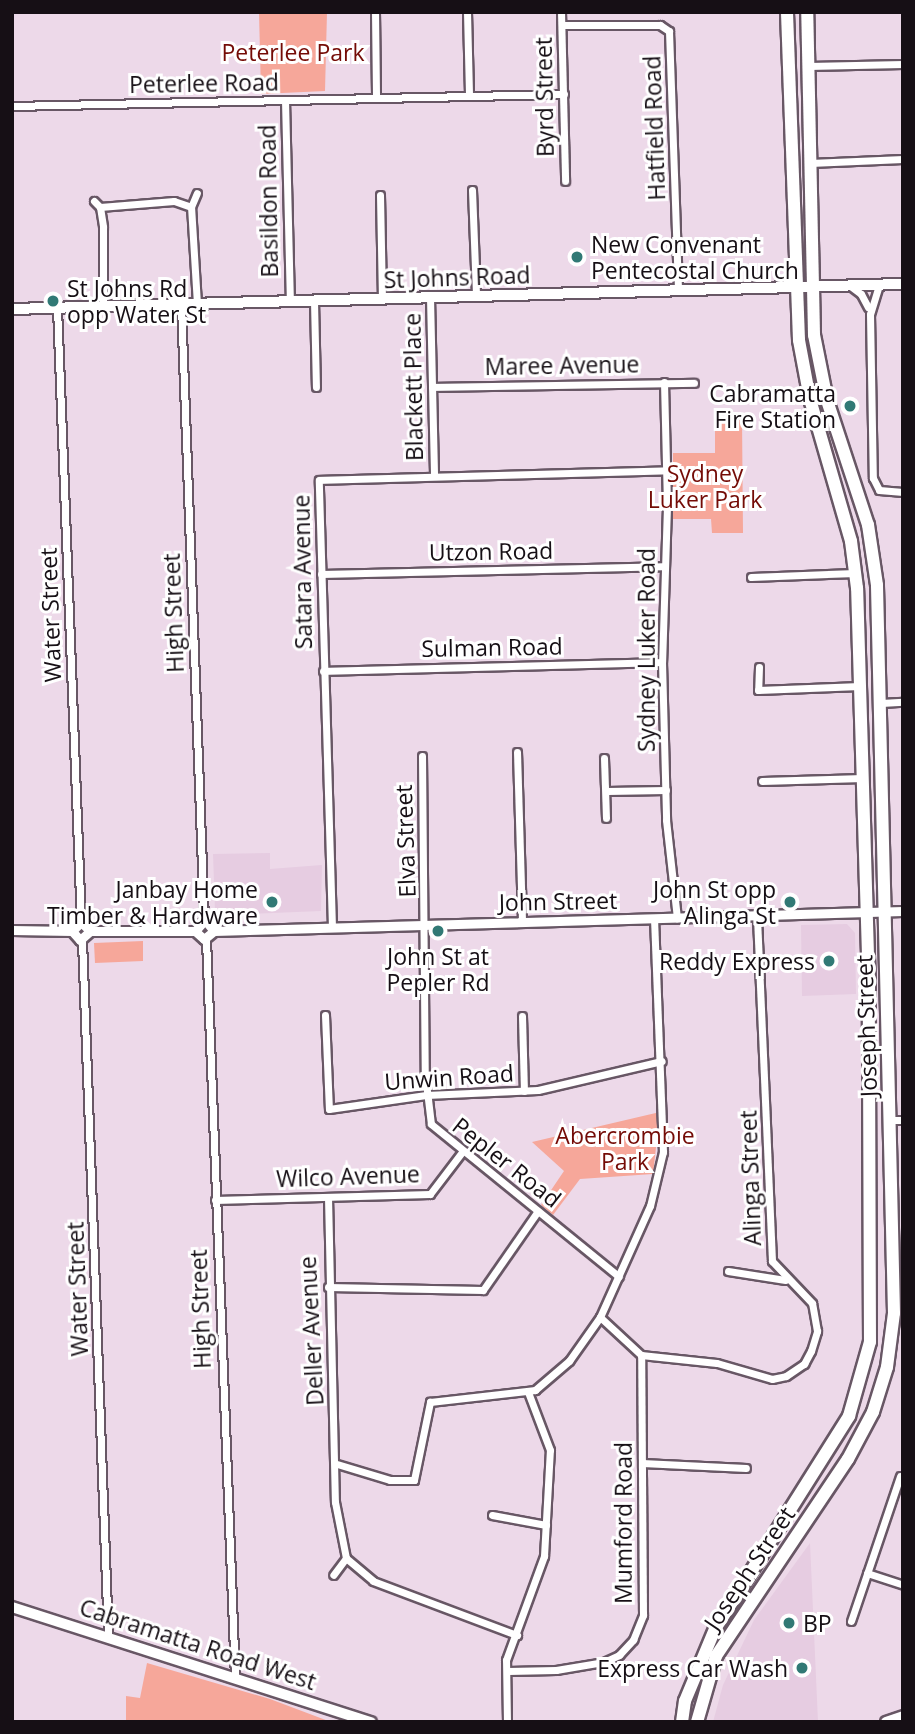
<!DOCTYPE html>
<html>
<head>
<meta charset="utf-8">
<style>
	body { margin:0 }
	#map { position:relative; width:915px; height:1734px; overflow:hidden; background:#edd9e9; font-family:"Open Sans",sans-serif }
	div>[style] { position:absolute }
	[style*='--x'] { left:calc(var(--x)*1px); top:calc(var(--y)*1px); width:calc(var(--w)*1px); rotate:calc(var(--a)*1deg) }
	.built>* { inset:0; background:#e6cce1 }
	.green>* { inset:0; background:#f6a79a }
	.roads { filter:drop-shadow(2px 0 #685765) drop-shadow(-2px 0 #685765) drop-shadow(0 2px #685765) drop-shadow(0 -2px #685765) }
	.minor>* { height:7px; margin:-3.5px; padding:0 3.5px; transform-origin:3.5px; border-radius:3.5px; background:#fff }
	.tertiary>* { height:9px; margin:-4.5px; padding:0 4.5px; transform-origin:4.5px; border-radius:4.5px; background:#fff }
	.secondary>* { height:10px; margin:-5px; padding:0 5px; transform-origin:5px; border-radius:5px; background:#fff }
	.primary>* { height:10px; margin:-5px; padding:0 5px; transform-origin:5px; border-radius:5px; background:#fff }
	.trunk>* { height:12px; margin:-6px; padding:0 6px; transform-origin:6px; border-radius:6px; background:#fff }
	.dots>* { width:19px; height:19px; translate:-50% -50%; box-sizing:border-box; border:4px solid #fff; border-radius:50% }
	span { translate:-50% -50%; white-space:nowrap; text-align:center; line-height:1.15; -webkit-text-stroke:6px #fff; paint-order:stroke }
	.park-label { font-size:23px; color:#740b06 }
	.street-label { font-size:23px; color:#160f15 }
	.poi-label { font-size:23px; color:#160f15 }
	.left { translate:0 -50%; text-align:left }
	.right { translate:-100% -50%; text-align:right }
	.frame { position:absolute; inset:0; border:14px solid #160f15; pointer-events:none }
</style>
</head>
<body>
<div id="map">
	<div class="built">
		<div style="clip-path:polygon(270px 853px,270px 869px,322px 865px,321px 911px,220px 915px,215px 910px,213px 854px)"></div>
		<div style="clip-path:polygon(847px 924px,855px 933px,856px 994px,802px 996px,801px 925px)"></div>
		<div style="clip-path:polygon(810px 1543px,818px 1722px,713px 1722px,723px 1685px,754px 1620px)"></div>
	</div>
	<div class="green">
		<div style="clip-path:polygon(259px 12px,327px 12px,325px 91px,261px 94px)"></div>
		<div style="clip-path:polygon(715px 417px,742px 417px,743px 533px,712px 533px,711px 519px,673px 519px,673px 453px,715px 453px)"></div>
		<div style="clip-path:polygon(143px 941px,143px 961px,95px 963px,94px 943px)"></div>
		<div style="clip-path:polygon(660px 1112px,653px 1174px,580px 1179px,553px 1215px,541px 1205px,564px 1171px,532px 1142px)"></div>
		<div style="clip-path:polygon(147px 1663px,270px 1699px,331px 1722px,126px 1722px,126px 1696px,140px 1698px)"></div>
	</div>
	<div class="roads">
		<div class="minor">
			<div style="--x:375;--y:12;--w:86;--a:89.3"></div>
			<div style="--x:467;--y:12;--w:84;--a:88.6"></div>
			<div style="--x:561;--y:12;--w:169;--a:88.6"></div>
			<div style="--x:562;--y:25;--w:98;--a:0"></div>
			<div style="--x:660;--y:25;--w:11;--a:34"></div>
			<div style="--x:669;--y:31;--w:259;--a:88"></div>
			<div style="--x:808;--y:66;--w:95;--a:-1.2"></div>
			<div style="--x:285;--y:100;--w:201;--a:88.6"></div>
			<div style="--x:12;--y:106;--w:552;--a:-1.25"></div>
			<div style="--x:810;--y:163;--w:93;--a:-2.5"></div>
			<div style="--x:472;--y:190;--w:106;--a:87.8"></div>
			<div style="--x:380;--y:195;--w:104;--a:88.9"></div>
			<div style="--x:94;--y:201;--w:8;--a:45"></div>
			<div style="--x:100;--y:207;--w:20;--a:81"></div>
			<div style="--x:103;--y:227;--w:80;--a:90"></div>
			<div style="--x:100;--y:207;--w:74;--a:-4.6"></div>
			<div style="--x:174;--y:201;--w:18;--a:19"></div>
			<div style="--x:849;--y:285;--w:15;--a:37"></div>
			<div style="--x:861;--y:294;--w:15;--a:62"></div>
			<div style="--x:879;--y:285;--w:30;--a:107"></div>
			<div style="--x:870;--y:314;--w:164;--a:89"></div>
			<div style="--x:873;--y:478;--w:13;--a:63"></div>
			<div style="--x:879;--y:490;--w:24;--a:5"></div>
			<div style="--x:430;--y:297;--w:178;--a:88.7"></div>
			<div style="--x:314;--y:301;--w:86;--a:88.7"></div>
			<div style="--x:197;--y:304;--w:97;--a:-93.5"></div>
			<div style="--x:191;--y:207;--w:15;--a:-67"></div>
			<div style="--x:181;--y:305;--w:616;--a:87.86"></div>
			<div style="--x:57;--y:307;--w:615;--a:87.77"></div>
			<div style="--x:664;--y:382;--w:124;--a:88.6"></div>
			<div style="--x:667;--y:506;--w:156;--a:91.8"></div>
			<div style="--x:662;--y:662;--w:158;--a:88.5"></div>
			<div style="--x:666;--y:820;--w:99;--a:83.6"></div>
			<div style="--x:432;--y:387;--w:262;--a:-0.9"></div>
			<div style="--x:321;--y:574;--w:342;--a:-1.3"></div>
			<div style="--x:751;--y:577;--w:105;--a:-2.2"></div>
			<div style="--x:759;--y:667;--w:23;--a:92"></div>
			<div style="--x:758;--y:690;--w:102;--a:-2.2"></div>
			<div style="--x:323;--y:671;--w:339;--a:-1.5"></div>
			<div style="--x:881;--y:703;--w:22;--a:-3"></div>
			<div style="--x:517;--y:752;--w:170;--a:88.3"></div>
			<div style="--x:422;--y:756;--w:318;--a:89.5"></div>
			<div style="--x:425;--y:1074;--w:50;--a:83.2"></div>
			<div style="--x:431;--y:1124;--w:242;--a:39.1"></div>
			<div style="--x:604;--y:758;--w:60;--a:88.1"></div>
			<div style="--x:762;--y:781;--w:101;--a:-1.7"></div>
			<div style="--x:607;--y:791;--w:59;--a:-1"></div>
			<div style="--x:332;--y:927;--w:447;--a:-91.7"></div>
			<div style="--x:319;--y:480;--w:348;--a:-1.6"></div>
			<div style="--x:206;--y:939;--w:740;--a:87.75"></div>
			<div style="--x:82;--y:940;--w:697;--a:87.86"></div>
			<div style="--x:325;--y:1015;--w:94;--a:87.6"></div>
			<div style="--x:329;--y:1109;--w:98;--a:-8.2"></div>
			<div style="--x:426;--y:1095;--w:112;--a:-2.6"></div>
			<div style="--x:538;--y:1090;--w:127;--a:-13.2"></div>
			<div style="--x:522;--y:1016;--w:75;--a:88.5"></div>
			<div style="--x:890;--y:1120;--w:13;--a:0"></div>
			<div style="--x:328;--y:1197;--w:305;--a:88.7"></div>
			<div style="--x:335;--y:1502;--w:57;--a:78.9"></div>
			<div style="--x:346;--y:1558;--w:21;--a:127"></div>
			<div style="--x:215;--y:1200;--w:215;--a:-1.6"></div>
			<div style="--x:430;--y:1194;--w:53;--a:-52.7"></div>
			<div style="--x:728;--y:1271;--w:58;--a:9"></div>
			<div style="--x:328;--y:1287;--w:155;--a:1.1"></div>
			<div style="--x:483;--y:1290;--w:96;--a:-55.2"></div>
			<div style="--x:600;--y:1317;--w:56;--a:42.8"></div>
			<div style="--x:641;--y:1355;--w:76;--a:6"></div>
			<div style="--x:717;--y:1363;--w:57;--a:16.2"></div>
			<div style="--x:772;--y:1379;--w:14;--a:-12"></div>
			<div style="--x:786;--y:1376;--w:22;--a:-34"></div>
			<div style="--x:804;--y:1364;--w:15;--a:-62"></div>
			<div style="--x:811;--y:1351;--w:21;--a:-73"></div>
			<div style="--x:817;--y:1331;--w:28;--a:-100"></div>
			<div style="--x:812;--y:1303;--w:58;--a:-133.6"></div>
			<div style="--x:772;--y:1261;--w:346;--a:-92.5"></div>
			<div style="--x:642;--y:1463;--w:104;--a:2.8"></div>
			<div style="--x:337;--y:1464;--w:55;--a:16.8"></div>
			<div style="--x:390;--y:1480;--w:24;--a:0"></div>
			<div style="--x:414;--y:1480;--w:80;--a:-78.4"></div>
			<div style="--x:430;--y:1402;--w:106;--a:-6.5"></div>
			<div style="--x:535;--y:1390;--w:45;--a:-40.5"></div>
			<div style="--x:569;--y:1361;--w:54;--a:-54.8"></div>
			<div style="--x:600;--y:1317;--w:122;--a:-65.8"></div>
			<div style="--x:650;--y:1206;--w:56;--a:-76.5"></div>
			<div style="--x:663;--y:1152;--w:234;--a:-92.2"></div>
			<div style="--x:492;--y:1515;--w:55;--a:10.5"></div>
			<div style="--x:346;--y:1558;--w:35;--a:40"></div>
			<div style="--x:373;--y:1581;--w:154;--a:20.6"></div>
			<div style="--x:867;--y:1573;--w:38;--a:18"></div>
			<div style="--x:851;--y:1621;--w:153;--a:-71.3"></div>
			<div style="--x:508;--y:1671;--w:48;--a:-1.2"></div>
			<div style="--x:556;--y:1670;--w:49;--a:-9.5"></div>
			<div style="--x:604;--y:1662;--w:17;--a:-25"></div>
			<div style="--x:619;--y:1655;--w:21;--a:-47"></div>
			<div style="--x:633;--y:1640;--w:27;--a:-68"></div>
			<div style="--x:643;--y:1615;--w:260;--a:-90.4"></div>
			<div style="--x:507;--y:1722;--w:62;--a:-90.9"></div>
			<div style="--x:506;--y:1660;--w:111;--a:-69.9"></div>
			<div style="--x:544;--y:1556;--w:106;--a:-86.8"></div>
			<div style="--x:550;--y:1450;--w:62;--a:-110.8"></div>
		</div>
		<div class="tertiary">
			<div style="--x:12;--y:930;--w:60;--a:1"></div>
			<div style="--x:72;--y:931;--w:13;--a:-45"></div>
			<div style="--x:81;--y:922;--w:13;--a:45"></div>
			<div style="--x:72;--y:931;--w:12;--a:48"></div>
			<div style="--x:80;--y:940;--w:13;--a:-42"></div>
			<div style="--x:90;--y:931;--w:105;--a:0"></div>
			<div style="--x:195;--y:931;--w:15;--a:-48"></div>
			<div style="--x:205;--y:920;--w:14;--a:51"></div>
			<div style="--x:195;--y:931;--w:12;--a:42"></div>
			<div style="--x:204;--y:939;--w:13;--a:-39"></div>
			<div style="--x:214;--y:931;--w:689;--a:-1.66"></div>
		</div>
		<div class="secondary">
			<div style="--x:12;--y:309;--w:891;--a:-1.61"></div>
		</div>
		<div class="primary">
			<div style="--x:12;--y:1607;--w:377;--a:17.8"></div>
			<div style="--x:886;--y:1722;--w:18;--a:-19"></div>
		</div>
		<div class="trunk">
			<div style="--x:682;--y:1722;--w:21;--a:-82"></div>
			<div style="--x:685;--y:1701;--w:78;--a:-67.4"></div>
			<div style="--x:715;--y:1629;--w:252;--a:-57.8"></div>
			<div style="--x:849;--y:1416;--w:77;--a:-74.2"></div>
			<div style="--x:870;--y:1342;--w:353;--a:-90.2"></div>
			<div style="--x:869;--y:989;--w:401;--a:-91.7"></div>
			<div style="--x:857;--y:588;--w:47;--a:-97.3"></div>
			<div style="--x:851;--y:541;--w:148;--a:-106.1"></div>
			<div style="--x:810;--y:399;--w:60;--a:-100.6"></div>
			<div style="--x:799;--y:340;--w:328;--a:-92.1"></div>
			<div style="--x:697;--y:1722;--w:69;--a:-73.9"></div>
			<div style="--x:716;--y:1656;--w:237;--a:-56.2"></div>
			<div style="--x:848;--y:1459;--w:53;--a:-62"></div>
			<div style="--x:873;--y:1412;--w:47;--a:-72.7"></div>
			<div style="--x:887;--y:1367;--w:54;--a:-82.6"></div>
			<div style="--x:894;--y:1313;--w:728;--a:-91.34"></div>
			<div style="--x:877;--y:585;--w:61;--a:-98.5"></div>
			<div style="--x:868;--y:525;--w:132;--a:-108.2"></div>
			<div style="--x:827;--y:400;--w:66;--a:-101.3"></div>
			<div style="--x:814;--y:335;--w:323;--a:-91.2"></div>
		</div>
	</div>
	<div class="dots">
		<div style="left:577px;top:257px;background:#317975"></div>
		<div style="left:53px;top:301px;background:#317975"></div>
		<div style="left:850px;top:406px;background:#317975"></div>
		<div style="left:272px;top:902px;background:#317975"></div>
		<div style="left:790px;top:902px;background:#317975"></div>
		<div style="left:438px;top:931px;background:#317975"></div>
		<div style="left:829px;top:961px;background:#317975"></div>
		<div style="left:789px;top:1623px;background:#317975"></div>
		<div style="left:802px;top:1668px;background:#317975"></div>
	</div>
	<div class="park-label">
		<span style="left:293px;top:52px">Peterlee Park</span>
		<span style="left:705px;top:486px">Sydney<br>Luker Park</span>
		<span style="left:625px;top:1148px">Abercrombie<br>Park</span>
	</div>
	<div class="street-label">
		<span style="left:204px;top:83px;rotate:-1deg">Peterlee Road</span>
		<span style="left:544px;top:97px;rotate:-91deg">Byrd Street</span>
		<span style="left:654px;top:128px;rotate:-92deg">Hatfield Road</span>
		<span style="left:268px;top:201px;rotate:-91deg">Basildon Road</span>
		<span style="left:457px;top:277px;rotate:-2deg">St Johns Road</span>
		<span style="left:562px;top:365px;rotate:-1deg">Maree Avenue</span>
		<span style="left:413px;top:387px;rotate:-91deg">Blackett Place</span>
		<span style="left:491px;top:551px;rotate:-1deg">Utzon Road</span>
		<span style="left:302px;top:572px;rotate:-91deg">Satara Avenue</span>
		<span style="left:173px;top:613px;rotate:-92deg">High Street</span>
		<span style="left:50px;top:615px;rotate:-92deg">Water Street</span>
		<span style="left:492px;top:647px;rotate:-1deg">Sulman Road</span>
		<span style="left:646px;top:650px;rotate:-90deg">Sydney Luker Road</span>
		<span style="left:405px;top:841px;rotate:-92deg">Elva Street</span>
		<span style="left:558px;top:901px;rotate:-1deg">John Street</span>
		<span style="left:866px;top:1026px;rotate:-92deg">Joseph Street</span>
		<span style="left:449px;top:1077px;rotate:-4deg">Unwin Road</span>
		<span style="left:507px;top:1162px;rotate:38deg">Pepler Road</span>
		<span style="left:348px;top:1176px;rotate:-2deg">Wilco Avenue</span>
		<span style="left:750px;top:1178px;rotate:-92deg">Alinga Street</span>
		<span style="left:77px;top:1289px;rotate:-92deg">Water Street</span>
		<span style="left:200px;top:1309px;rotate:-92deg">High Street</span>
		<span style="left:311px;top:1331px;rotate:-93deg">Deller Avenue</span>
		<span style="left:623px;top:1523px;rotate:-90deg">Mumford Road</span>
		<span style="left:749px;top:1568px;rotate:-56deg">Joseph Street</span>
		<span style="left:198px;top:1644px;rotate:18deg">Cabramatta Road West</span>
	</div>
	<div class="poi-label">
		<span class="left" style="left:591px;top:257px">New Convenant<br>Pentecostal Church</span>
		<span class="left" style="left:67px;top:301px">St Johns Rd<br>opp Water St</span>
		<span class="right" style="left:836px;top:406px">Cabramatta<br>Fire Station</span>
		<span class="right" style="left:258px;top:902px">Janbay Home<br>Timber &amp; Hardware</span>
		<span class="right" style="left:776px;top:902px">John St opp<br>Alinga St</span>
		<span style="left:438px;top:969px">John St at<br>Pepler Rd</span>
		<span class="right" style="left:815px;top:961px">Reddy Express</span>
		<span class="left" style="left:803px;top:1623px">BP</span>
		<span class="right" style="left:788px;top:1668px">Express Car Wash</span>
	</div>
	<div class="frame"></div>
</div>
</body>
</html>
